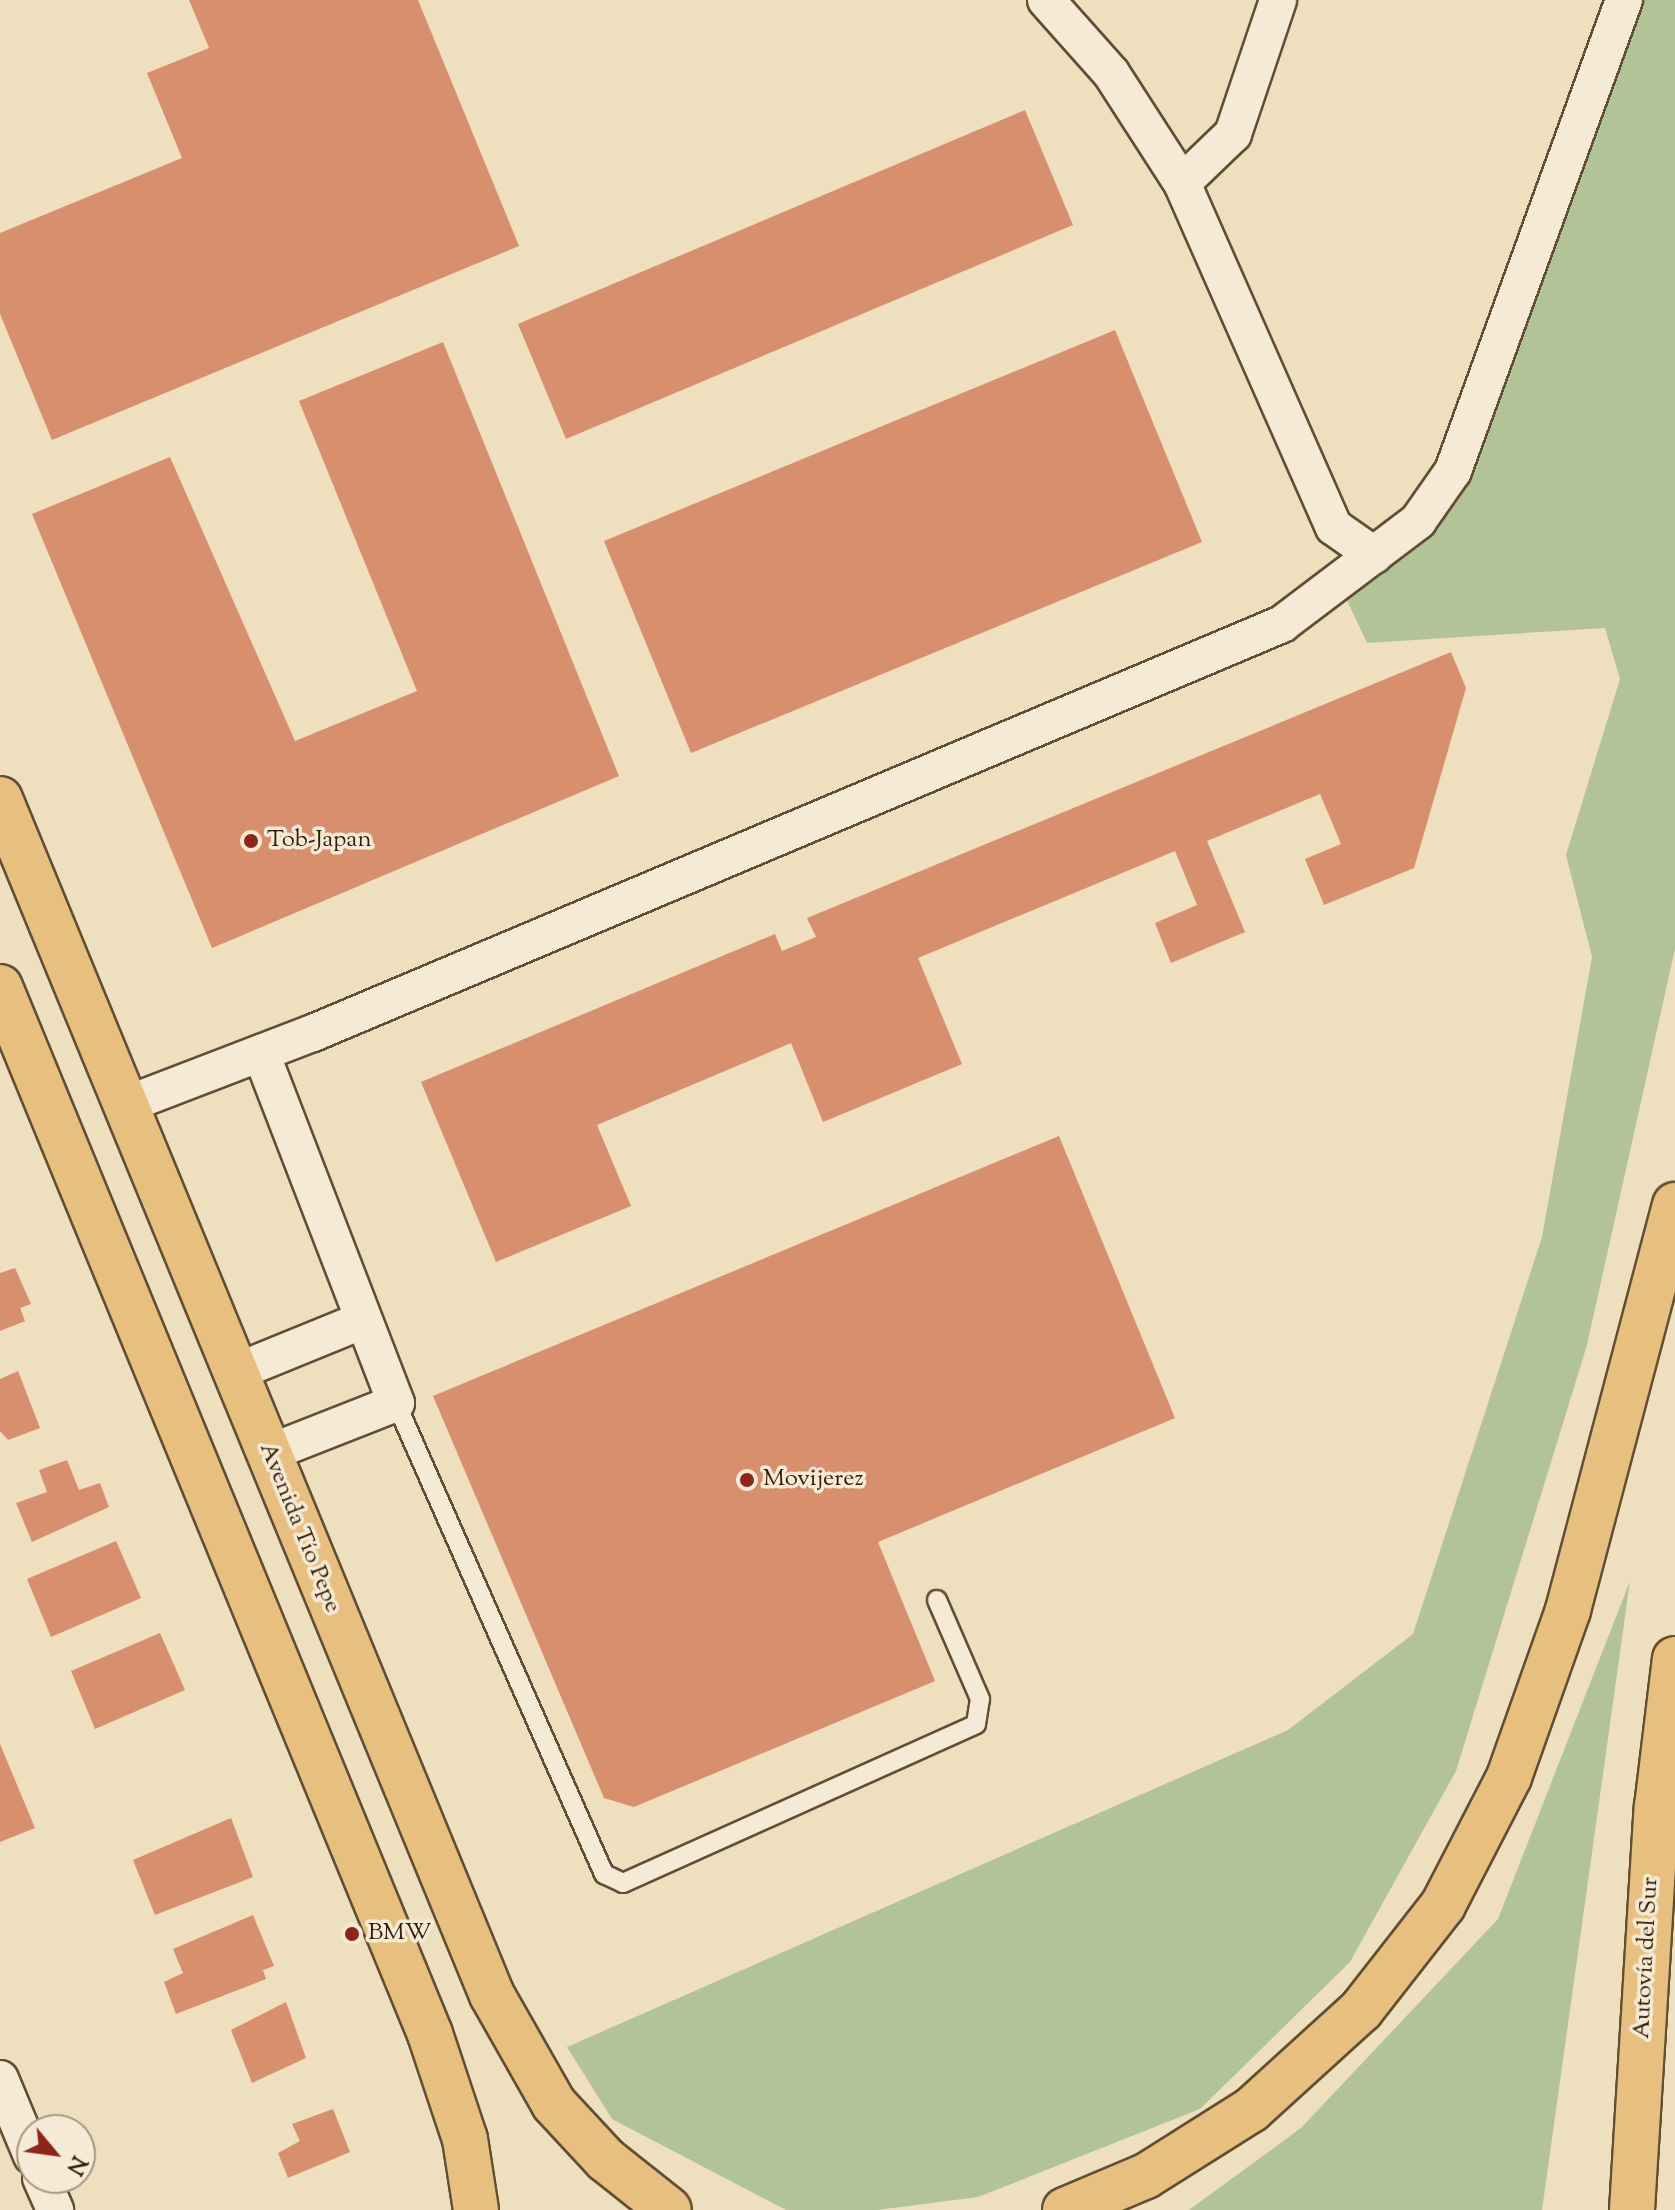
<!DOCTYPE html>
<html>
<head>
<meta charset="utf-8">
<style>
	body { margin:0 }
	#map { position:relative; width:1675px; height:2210px; overflow:hidden; background:#eedfbe; font-family:"Sorts Mill Goudy",serif }
	div>[style] { position:absolute }
	[style*='--x'] { left:calc(var(--x)*1px); top:calc(var(--y)*1px); width:calc(var(--w)*1px); rotate:calc(var(--a)*1deg) }
	.green>* { inset:0; background:#b2c397 }
	.building>* { inset:0; background:#d88f6e }
	.roads { filter:drop-shadow(2px 0 #624e34) drop-shadow(-2px 0 #624e34) drop-shadow(0 2px #624e34) drop-shadow(0 -2px #624e34) }
	.lane>* { height:18px; margin:-9px; padding:0 9px; transform-origin:9px; border-radius:9px; background:#f4ead5 }
	.street>* { height:36px; margin:-18px; padding:0 18px; transform-origin:18px; border-radius:18px; background:#f4ead5 }
	.primary>* { height:44px; margin:-22px; padding:0 22px; transform-origin:22px; border-radius:22px; background:#e7c07f }
	.highway>* { height:44px; margin:-22px; padding:0 22px; transform-origin:22px; border-radius:22px; background:#e7c07f }
	.dots>* { width:22px; height:22px; translate:-50% -50%; box-sizing:border-box; border:4px solid #f4ead5; border-radius:50% }
	span { translate:-50% -50%; white-space:nowrap; text-align:center; line-height:1.15; -webkit-text-stroke:7px #f4ead5; paint-order:stroke }
	.poi-label { font-size:24px; color:#341d06 }
	.left { translate:0 -50%; text-align:left }
	.street-label { font-size:24px; color:#341d06 }
	.north { position:absolute; left:16px; top:2114px; width:80px; height:80px; box-sizing:border-box; background:#f4ead5; border:2px solid #a79882; border-radius:50%; rotate:119deg; font-size:22px; font-weight:700; line-height:32px; text-align:center; color:#341d06 }
	.north::after { content:''; display:block; margin:auto; width:28px; height:36px; background:#8f2418; clip-path:polygon(50% 0,100% 100%,50% 72%,0 100%) }
</style>
</head>
<body>
<div id="map">
	<div class="green">
		<div style="clip-path:polygon(1619px 0,1675px 0,1675px 949px,1587px 1345px,1456px 1771px,1350px 1962px,1200px 2109px,978px 2197px,877px 2210px,786px 2210px,612px 2119px,567px 2047px,1288px 1730px,1413px 1634px,1542px 1237px,1592px 957px,1566px 855px,1620px 679px,1605px 628px,1367px 643px,1335px 575px,1449px 468px)"></div>
		<div style="clip-path:polygon(1630px 1581px,1542px 2210px,1189px 2210px,1301px 2128px,1498px 1919px)"></div>
	</div>
	<div class="building">
		<div style="clip-path:polygon(189px 0,418px 0,519px 246px,52px 440px,0 314px,0 233px,182px 158px,147px 73px,209px 48px)"></div>
		<div style="clip-path:polygon(1025px 110px,1073px 225px,566px 439px,518px 324px)"></div>
		<div style="clip-path:polygon(1115px 330px,1202px 542px,691px 753px,604px 541px)"></div>
		<div style="clip-path:polygon(443px 342px,619px 776px,212px 948px,32px 514px,170px 457px,295px 741px,417px 691px,299px 401px)"></div>
		<div style="clip-path:polygon(1451px 652px,1466px 688px,1414px 868px,1324px 905px,1305px 859px,1341px 844px,1320px 794px,1207px 841px,1245px 932px,1171px 963px,1155px 923px,1197px 905px,1175px 851px,918px 958px,962px 1064px,823px 1122px,791px 1043px,597px 1125px,631px 1206px,496px 1262px,421px 1082px,775px 934px,782px 951px,816px 937px,807px 918px)"></div>
		<div style="clip-path:polygon(1059px 1136px,1175px 1418px,878px 1542px,935px 1681px,634px 1807px,604px 1798px,433px 1396px)"></div>
		<div style="clip-path:polygon(15px 1268px,31px 1304px,20px 1308px,25px 1321px,0 1331px,0 1273px)"></div>
		<div style="clip-path:polygon(18px 1371px,40px 1428px,8px 1440px,0 1431px,0 1379px)"></div>
		<div style="clip-path:polygon(67px 1460px,79px 1490px,100px 1483px,109px 1507px,32px 1542px,16px 1503px,47px 1492px,39px 1470px)"></div>
		<div style="clip-path:polygon(116px 1541px,141px 1598px,51px 1637px,27px 1579px)"></div>
		<div style="clip-path:polygon(160px 1633px,185px 1690px,95px 1729px,71px 1671px)"></div>
		<div style="clip-path:polygon(0 1744px,35px 1828px,0 1842px)"></div>
		<div style="clip-path:polygon(231px 1818px,253px 1877px,155px 1915px,133px 1860px)"></div>
		<div style="clip-path:polygon(253px 1915px,274px 1966px,263px 1970px,266px 1979px,176px 2014px,164px 1982px,183px 1973px,173px 1949px)"></div>
		<div style="clip-path:polygon(286px 2002px,306px 2058px,252px 2083px,231px 2030px)"></div>
		<div style="clip-path:polygon(333px 2109px,350px 2152px,288px 2178px,278px 2153px,300px 2141px,292px 2124px)"></div>
	</div>
	<div class="roads">
		<div class="lane">
			<div style="--x:396;--y:1403;--w:515;--a:66.17"></div>
			<div style="--x:604;--y:1874;--w:21;--a:25"></div>
			<div style="--x:623;--y:1883;--w:387;--a:-24.2"></div>
			<div style="--x:976;--y:1724;--w:25;--a:-81"></div>
			<div style="--x:980;--y:1699;--w:108;--a:-113.5"></div>
		</div>
		<div class="street">
			<div style="--x:1046;--y:0;--w:98;--a:48.3"></div>
			<div style="--x:1111;--y:73;--w:131;--a:57.2"></div>
			<div style="--x:1182;--y:183;--w:376;--a:66.2"></div>
			<div style="--x:1334;--y:527;--w:49;--a:35"></div>
			<div style="--x:1182;--y:183;--w:71;--a:-43.9"></div>
			<div style="--x:1233;--y:134;--w:141;--a:-71.4"></div>
			<div style="--x:261;--y:1053;--w:375;--a:68.9"></div>
			<div style="--x:396;--y:1403;--w:136;--a:158.5"></div>
			<div style="--x:125;--y:1105;--w:201;--a:-21"></div>
			<div style="--x:313;--y:1033;--w:1052;--a:-22.88"></div>
			<div style="--x:1282;--y:624;--w:171;--a:-37.1"></div>
			<div style="--x:1418;--y:521;--w:61;--a:-55"></div>
			<div style="--x:1453;--y:471;--w:501;--a:-70.05"></div>
			<div style="--x:236;--y:1372;--w:135;--a:-22.2"></div>
			<div style="--x:0;--y:2079;--w:83;--a:67.4"></div>
			<div style="--x:41;--y:2178;--w:35;--a:66"></div>
		</div>
		<div class="primary">
			<div style="--x:0;--y:799;--w:1293;--a:67.64"></div>
			<div style="--x:492;--y:1995;--w:125;--a:60.4"></div>
			<div style="--x:554;--y:2104;--w:76;--a:47.1"></div>
			<div style="--x:606;--y:2160;--w:80;--a:38.4"></div>
			<div style="--x:0;--y:987;--w:1132;--a:67.67"></div>
			<div style="--x:430;--y:2034;--w:111;--a:71.6"></div>
			<div style="--x:465;--y:2139;--w:72;--a:81.2"></div>
		</div>
		<div class="highway">
			<div style="--x:1065;--y:2210;--w:88;--a:-22.8"></div>
			<div style="--x:1146;--y:2176;--w:124;--a:-32.2"></div>
			<div style="--x:1251;--y:2110;--w:149;--a:-42.3"></div>
			<div style="--x:1361;--y:2010;--w:133;--a:-52"></div>
			<div style="--x:1443;--y:1905;--w:144;--a:-62.7"></div>
			<div style="--x:1509;--y:1777;--w:177;--a:-70.5"></div>
			<div style="--x:1568;--y:1610;--w:419;--a:-75.2"></div>
			<div style="--x:1632;--y:2210;--w:404;--a:-86.5"></div>
			<div style="--x:1657;--y:1807;--w:149;--a:-83.1"></div>
		</div>
	</div>
	<div class="dots">
		<div style="left:251px;top:841px;background:#8f2418"></div>
		<div style="left:747px;top:1480px;background:#8f2418"></div>
		<div style="left:352px;top:1934px;background:#8f2418"></div>
	</div>
	<div class="poi-label">
		<span class="left" style="left:267px;top:841px">Tob-Japan</span>
		<span class="left" style="left:763px;top:1480px">Movijerez</span>
		<span class="left" style="left:368px;top:1934px">BMW</span>
	</div>
	<div class="street-label">
		<span style="left:299px;top:1528px;rotate:68deg">Avenida Tío Pepe</span>
		<span style="left:1647px;top:1958px;rotate:-87deg">Autovía del Sur</span>
	</div>
	<div class="north">N</div>
</div>
</body>
</html>
